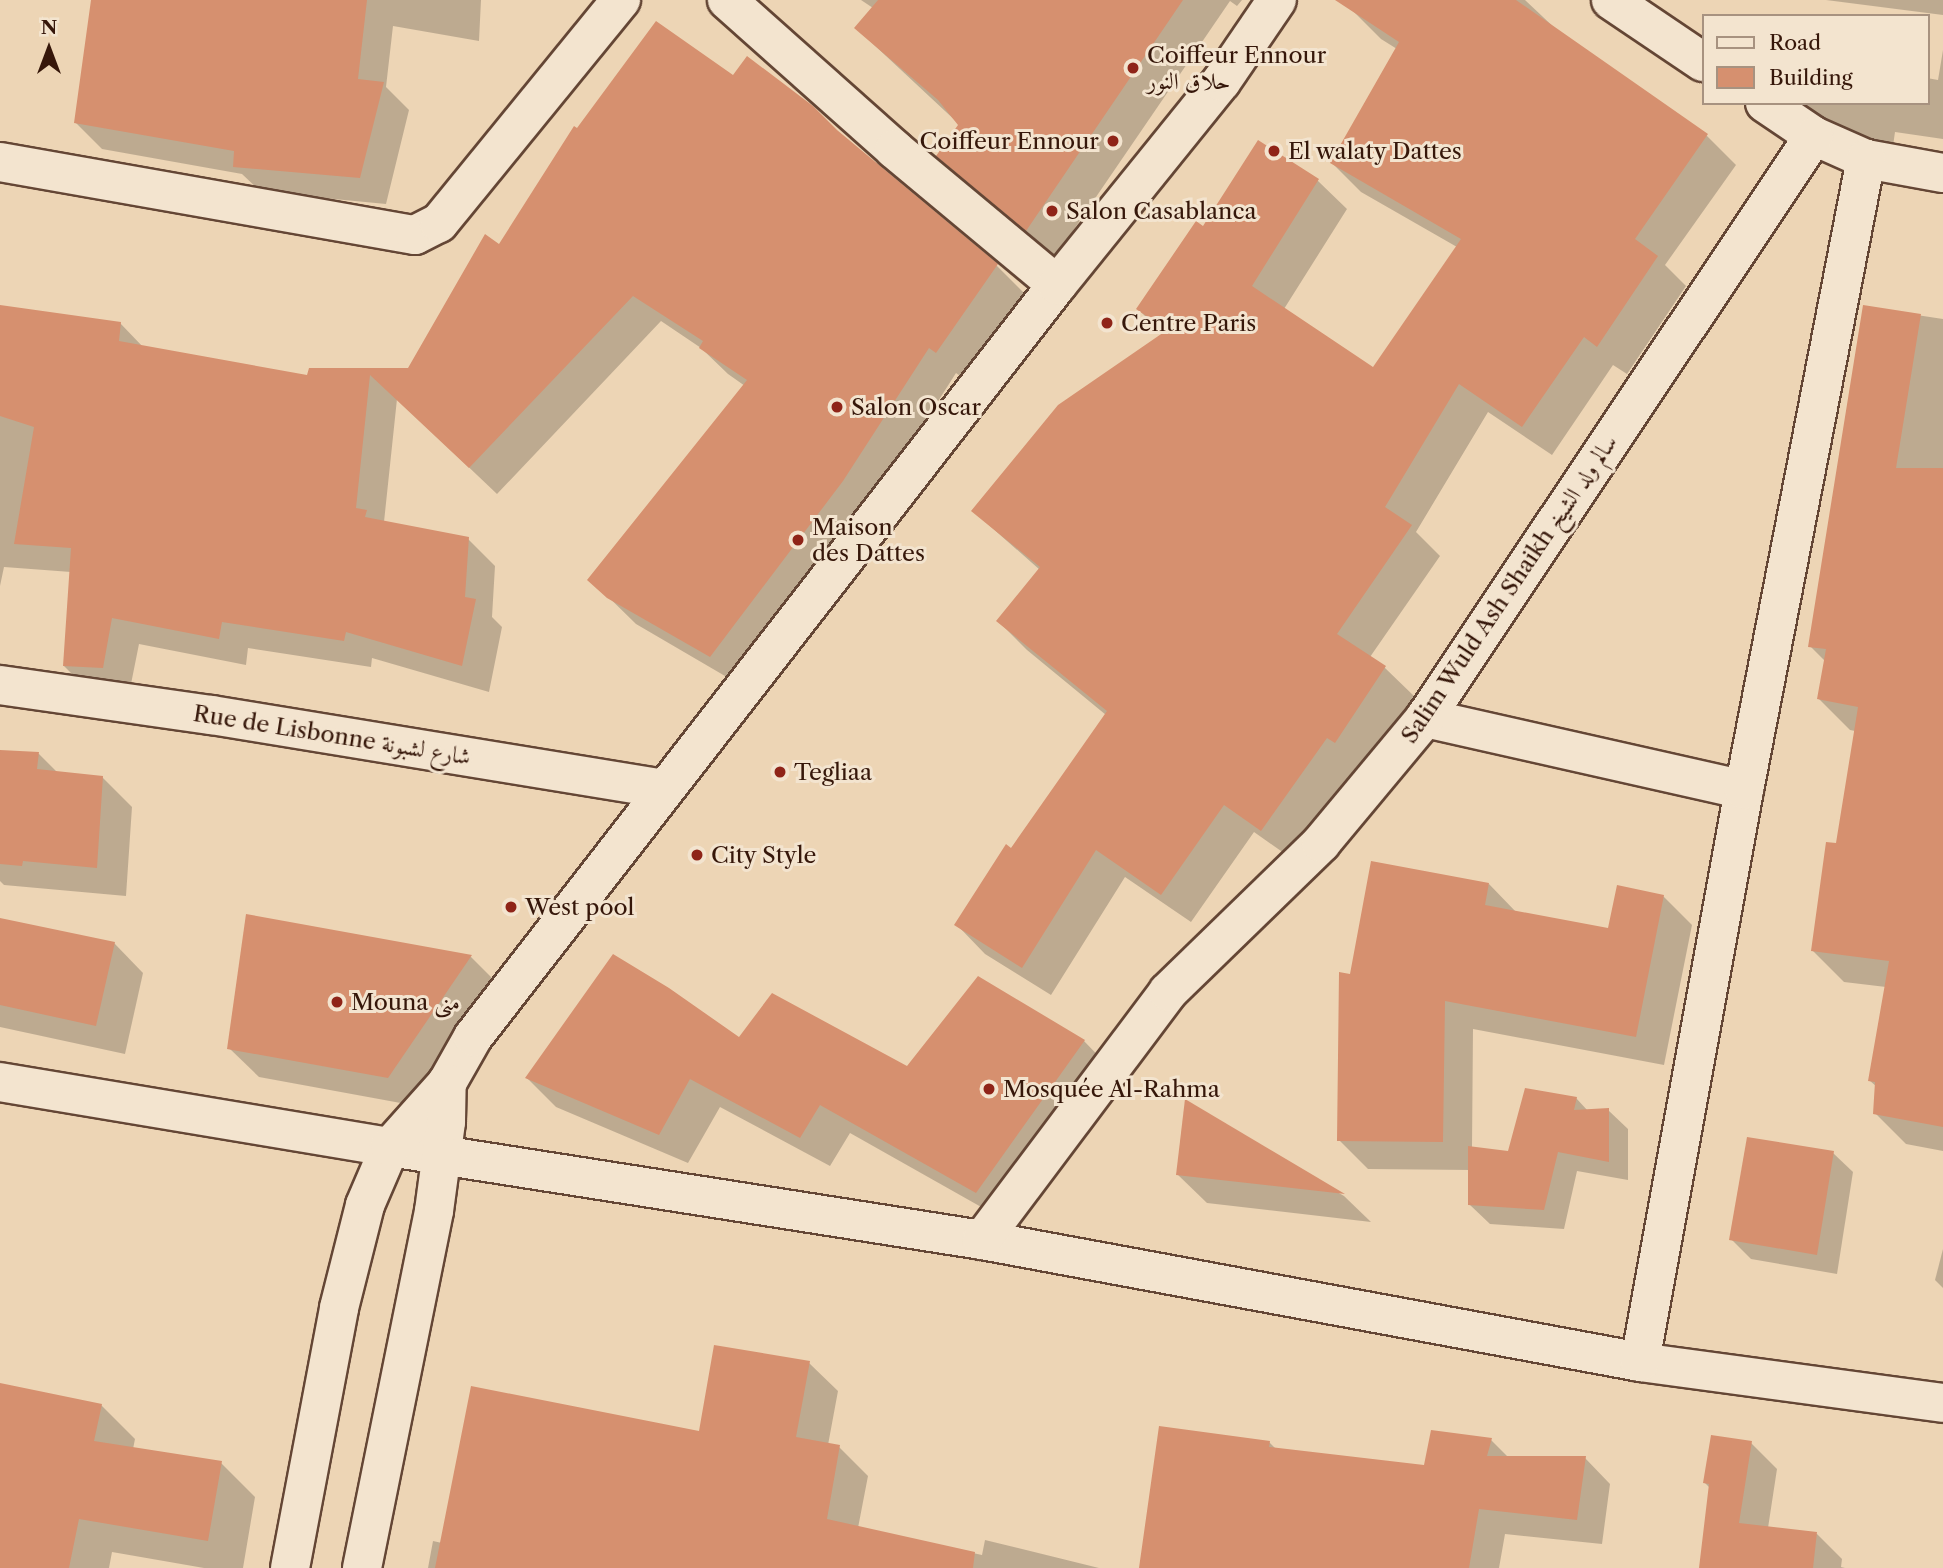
<!DOCTYPE html>
<html>
<head>
<meta charset="utf-8">
<style>
	body { margin:0 }
	#map { position:relative; width:1943px; height:1568px; overflow:hidden; background:#edd5b5; font-family:"Libre Caslon Text",Amiri,serif }
	div>[style] { position:absolute }
	[style*='--x'] { left:calc(var(--x)*1px); top:calc(var(--y)*1px); width:calc(var(--w)*1px); rotate:calc(var(--a)*1deg) }
	.shadow>* { inset:0; background:#0003 }
	.building>* { inset:0; background:#d6906f }
	.roads { filter:drop-shadow(2px 0 #644635) drop-shadow(-2px 0 #644635) drop-shadow(0 2px #644635) drop-shadow(0 -2px #644635) }
	.minor>* { height:38px; margin:-19px; padding:0 19px; transform-origin:19px; border-radius:19px; background:#f3e4cf }
	.tertiary>* { height:38px; margin:-19px; padding:0 19px; transform-origin:19px; border-radius:19px; background:#f3e4cf }
	.dots>* { width:19px; height:19px; translate:-50% -50%; box-sizing:border-box; border:4px solid #f3e4cf; border-radius:50% }
	span { translate:-50% -50%; white-space:nowrap; text-align:center; line-height:1.15; -webkit-text-stroke:6px #f3e4cf; paint-order:stroke }
	.poi-label { font-size:23px; color:#36170a }
	.left { translate:0 -50%; text-align:left }
	.right { translate:-100% -50%; text-align:right }
	.street-label { font-size:23px; color:#36170a }
	.legend { position:absolute; left:1702px; top:14px; width:228px; height:91px; box-sizing:border-box; background:#f3e4cf; border:2px solid #a79280; margin:0; padding:9px 12px; list-style:none; font-size:21px; color:#36170a }
	.legend li { display:flex; align-items:center; gap:14px; height:35px }
	.legend b { width:35px; border:2px solid #a79280 }
	.north { position:absolute; left:14px; top:14px; width:70px; height:70px; -webkit-text-stroke:5px #f3e4cf; paint-order:stroke; rotate:0deg; font-size:19px; font-weight:700; line-height:28px; text-align:center; color:#36170a }
	.north::after { content:''; display:block; margin:auto; width:24px; height:32px; background:#36170a; clip-path:polygon(50% 0,100% 100%,50% 72%,0 100%) }
</style>
</head>
<body>
<div id="map">
	<div class="shadow">
		<div style="clip-path:polygon(93px 0,481px 0,479px 41px,393px 26px,386px 87px,409px 110px,386px 204px,261px 192px,242px 174px,102px 149px,76px 123px)"></div>
		<div style="clip-path:polygon(861px 0,1242px 0,1237px 6px,1230px 1px,1055px 257px,967px 184px,939px 156px,960px 125px,856px 28px,873px 8px)"></div>
		<div style="clip-path:polygon(1359px 0,1525px 0,1560px 33px,1707px 136px,1736px 165px,1665px 265px,1686px 286px,1627px 374px,1613px 365px,1552px 455px,1488px 412px,1416px 532px,1440px 556px,1370px 657px,1385px 668px,1414px 696px,1365px 771px,1357px 766px,1291px 858px,1254px 832px,1191px 922px,1125px 877px,1051px 995px,985px 954px,957px 925px,1106px 715px,1027px 650px,998px 621px,1040px 570px,973px 511px,1164px 335px,1138px 309px,1204px 228px,1258px 142px,1318px 181px,1347px 209px,1284px 309px,1374px 370px,1457px 247px,1361px 192px,1332px 163px,1397px 49px,1381px 39px,1352px 10px)"></div>
		<div style="clip-path:polygon(1826px 0,1943px 0,1943px 15px)"></div>
		<div style="clip-path:polygon(1943px 50px,1943px 139px,1895px 132px,1893px 146px,1843px 137px,1824px 118px,1773px 103px,1927px 103px,1927px 78px,1938px 80px)"></div>
		<div style="clip-path:polygon(733px 77px,837px 132px,997px 266px,1024px 293px,964px 379px,956px 373px,870px 508px,737px 683px,636px 624px,590px 579px,745px 386px,728px 374px,701px 348px,661px 321px,497px 494px,397px 399px,384px 522px,468px 539px,495px 566px,492px 617px,502px 627px,489px 692px,372px 658px,371px 667px,248px 648px,246px 665px,139px 644px,129px 694px,91px 693px,64px 666px,71px 572px,4px 567px,0 586px,0 306px,120px 323px,144px 348px,308px 377px,409px 370px,499px 246px)"></div>
		<div style="clip-path:polygon(1864px 307px,1943px 319px,1943px 1151px,1906px 1144px,1875px 1113px,1877px 1087px,1869px 1080px,1886px 987px,1844px 982px,1813px 951px,1837px 845px,1855px 731px,1850px 730px,1819px 699px,1825px 661px,1810px 646px)"></div>
		<div style="clip-path:polygon(0 752px,39px 754px,58px 773px,102px 777px,132px 807px,126px 896px,4px 885px,0 881px)"></div>
		<div style="clip-path:polygon(1489px 884px,1517px 913px,1610px 930px,1663px 896px,1692px 925px,1664px 1065px,1473px 1029px,1472px 1148px,1509px 1153px,1576px 1098px,1588px 1111px,1608px 1110px,1628px 1129px,1628px 1180px,1577px 1171px,1564px 1229px,1490px 1224px,1470px 1205px,1470px 1170px,1368px 1169px,1339px 1140px,1352px 976px)"></div>
		<div style="clip-path:polygon(247px 916px,471px 957px,500px 986px,417px 1106px,259px 1077px,229px 1048px)"></div>
		<div style="clip-path:polygon(0 920px,114px 943px,143px 973px,125px 1054px,0 1027px)"></div>
		<div style="clip-path:polygon(978px 979px,1084px 1041px,1113px 1071px,1006px 1221px,850px 1133px,830px 1166px,720px 1107px,688px 1163px,556px 1107px,527px 1078px,739px 1040px,908px 1069px)"></div>
		<div style="clip-path:polygon(1186px 1102px,1344px 1196px,1371px 1222px,1207px 1203px,1177px 1174px)"></div>
		<div style="clip-path:polygon(1833px 1153px,1853px 1172px,1837px 1274px,1751px 1259px,1731px 1239px)"></div>
		<div style="clip-path:polygon(1943px 1249px,1943px 1288px,1935px 1280px)"></div>
		<div style="clip-path:polygon(809px 1363px,838px 1391px,828px 1445px,839px 1447px,868px 1476px,858px 1528px,982px 1555px,985px 1540px,1099px 1568px,428px 1568px,433px 1541px,442px 1543px,701px 1433px)"></div>
		<div style="clip-path:polygon(0 1385px,101px 1405px,135px 1439px,133px 1449px,221px 1463px,255px 1497px,243px 1568px,204px 1568px,112px 1552px,109px 1568px,0 1568px)"></div>
		<div style="clip-path:polygon(1491px 1440px,1509px 1458px,1585px 1458px,1610px 1484px,1602px 1544px,1505px 1534px,1499px 1568px,1156px 1568px,1269px 1442px,1276px 1449px,1426px 1466px)"></div>
		<div style="clip-path:polygon(1751px 1443px,1777px 1469px,1768px 1528px,1817px 1534px,1842px 1559px,1841px 1567px,1845px 1568px,1701px 1568px,1710px 1488px,1705px 1483px)"></div>
	</div>
	<div class="building">
		<div style="clip-path:polygon(91px 0,367px 0,358px 79px,384px 82px,360px 178px,233px 167px,234px 151px,74px 123px)"></div>
		<div style="clip-path:polygon(878px 0,1183px 0,1026px 231px,936px 156px,958px 125px,938px 100px,854px 28px)"></div>
		<div style="clip-path:polygon(1335px 0,1516px 0,1708px 134px,1635px 239px,1658px 256px,1597px 347px,1584px 337px,1522px 427px,1459px 384px,1385px 507px,1412px 525px,1337px 634px,1386px 666px,1335px 743px,1327px 738px,1261px 831px,1224px 805px,1161px 895px,1096px 850px,1022px 968px,954px 925px,1006px 844px,1011px 848px,1107px 711px,996px 621px,1040px 567px,971px 511px,1058px 405px,1167px 330px,1136px 309px,1196px 221px,1203px 226px,1258px 140px,1319px 179px,1252px 286px,1373px 367px,1461px 239px,1330px 163px,1399px 42px)"></div>
		<div style="clip-path:polygon(656px 21px,733px 75px,747px 56px,813px 106px,837px 130px,998px 264px,936px 353px,929px 348px,843px 481px,710px 657px,607px 598px,587px 580px,747px 380px,699px 348px,703px 341px,633px 296px,469px 468px,370px 375px,356px 508px,367px 510px,365px 517px,469px 537px,465px 597px,476px 599px,462px 666px,346px 632px,344px 641px,222px 622px,219px 639px,112px 618px,103px 668px,63px 666px,71px 548px,14px 544px,34px 427px,0 416px,0 305px,121px 322px,119px 341px,307px 375px,309px 368px,408px 368px,485px 234px,499px 244px,574px 126px,577px 128px)"></div>
		<div style="clip-path:polygon(1863px 305px,1921px 314px,1896px 468px,1943px 468px,1943px 1127px,1873px 1114px,1875px 1082px,1868px 1081px,1889px 961px,1811px 951px,1826px 842px,1836px 843px,1858px 707px,1817px 699px,1826px 649px,1808px 647px)"></div>
		<div style="clip-path:polygon(0 750px,39px 752px,37px 769px,103px 776px,97px 868px,23px 861px,22px 866px,0 864px)"></div>
		<div style="clip-path:polygon(1371px 861px,1489px 883px,1485px 905px,1608px 928px,1617px 885px,1664px 895px,1636px 1037px,1445px 1001px,1443px 1142px,1337px 1141px,1339px 972px,1350px 974px)"></div>
		<div style="clip-path:polygon(246px 914px,472px 955px,388px 1078px,227px 1049px)"></div>
		<div style="clip-path:polygon(0 918px,115px 942px,96px 1026px,0 1005px)"></div>
		<div style="clip-path:polygon(613px 954px,669px 988px,739px 1037px,772px 993px,907px 1066px,978px 976px,1085px 1040px,976px 1193px,820px 1105px,800px 1138px,690px 1079px,659px 1135px,525px 1078px)"></div>
		<div style="clip-path:polygon(1525px 1088px,1577px 1097px,1574px 1110px,1609px 1108px,1609px 1162px,1558px 1152px,1544px 1210px,1468px 1205px,1468px 1146px,1508px 1151px)"></div>
		<div style="clip-path:polygon(1185px 1099px,1345px 1194px,1176px 1175px)"></div>
		<div style="clip-path:polygon(1747px 1137px,1834px 1151px,1817px 1255px,1729px 1240px)"></div>
		<div style="clip-path:polygon(714px 1345px,810px 1361px,796px 1437px,840px 1445px,827px 1519px,975px 1552px,973px 1568px,435px 1568px,471px 1386px,699px 1431px)"></div>
		<div style="clip-path:polygon(0 1383px,102px 1404px,94px 1441px,222px 1461px,208px 1541px,79px 1519px,69px 1568px,0 1568px)"></div>
		<div style="clip-path:polygon(1159px 1426px,1270px 1441px,1269px 1447px,1424px 1465px,1431px 1430px,1492px 1438px,1487px 1456px,1586px 1456px,1577px 1520px,1479px 1509px,1469px 1568px,1139px 1568px)"></div>
		<div style="clip-path:polygon(1711px 1435px,1752px 1441px,1739px 1523px,1817px 1532px,1813px 1568px,1699px 1568px,1709px 1484px,1703px 1483px)"></div>
	</div>
	<div class="roads">
		<div class="minor">
			<div style="--x:727;--y:0;--w:224;--a:41.7"></div>
			<div style="--x:894;--y:149;--w:212;--a:39.8"></div>
			<div style="--x:1611;--y:0;--w:111;--a:34"></div>
			<div style="--x:1765;--y:103;--w:59;--a:34"></div>
			<div style="--x:1814;--y:136;--w:57;--a:23.9"></div>
			<div style="--x:1866;--y:159;--w:78;--a:10.3"></div>
			<div style="--x:0;--y:162;--w:421;--a:10"></div>
			<div style="--x:415;--y:235;--w:27;--a:-27"></div>
			<div style="--x:439;--y:223;--w:288;--a:-50.8"></div>
			<div style="--x:0;--y:685;--w:214;--a:8.1"></div>
			<div style="--x:212;--y:715;--w:458;--a:9.3"></div>
			<div style="--x:1425;--y:718;--w:327;--a:12.7"></div>
			<div style="--x:0;--y:1082;--w:395;--a:9.5"></div>
			<div style="--x:390;--y:1147;--w:599;--a:8.93"></div>
			<div style="--x:982;--y:1240;--w:669;--a:10.5"></div>
			<div style="--x:1640;--y:1362;--w:306;--a:7.7"></div>
			<div style="--x:982;--y:1240;--w:310;--a:-53.1"></div>
			<div style="--x:1168;--y:992;--w:214;--a:-44.2"></div>
			<div style="--x:1321;--y:843;--w:163;--a:-50.2"></div>
			<div style="--x:1425;--y:718;--w:700;--a:-56.24"></div>
			<div style="--x:1640;--y:1362;--w:581;--a:-79.7"></div>
			<div style="--x:1744;--y:790;--w:643;--a:-79.06"></div>
		</div>
		<div class="tertiary">
			<div style="--x:290;--y:1568;--w:265;--a:-79.3"></div>
			<div style="--x:339;--y:1308;--w:106;--a:-75.8"></div>
			<div style="--x:365;--y:1205;--w:63;--a:-66.7"></div>
			<div style="--x:390;--y:1147;--w:86;--a:-48.3"></div>
			<div style="--x:447;--y:1083;--w:53;--a:-60.5"></div>
			<div style="--x:473;--y:1037;--w:952;--a:-52.17"></div>
			<div style="--x:1057;--y:285;--w:261;--a:-51.1"></div>
			<div style="--x:1221;--y:82;--w:99;--a:-55.7"></div>
			<div style="--x:362;--y:1568;--w:364;--a:-78.6"></div>
			<div style="--x:434;--y:1211;--w:90;--a:-82.3"></div>
			<div style="--x:446;--y:1122;--w:39;--a:-89"></div>
		</div>
	</div>
	<div class="dots">
		<div style="left:1133px;top:68px;background:#8f2418"></div>
		<div style="left:1113px;top:141px;background:#8f2418"></div>
		<div style="left:1274px;top:151px;background:#8f2418"></div>
		<div style="left:1052px;top:211px;background:#8f2418"></div>
		<div style="left:1107px;top:323px;background:#8f2418"></div>
		<div style="left:837px;top:407px;background:#8f2418"></div>
		<div style="left:798px;top:540px;background:#8f2418"></div>
		<div style="left:780px;top:772px;background:#8f2418"></div>
		<div style="left:697px;top:855px;background:#8f2418"></div>
		<div style="left:511px;top:907px;background:#8f2418"></div>
		<div style="left:337px;top:1002px;background:#8f2418"></div>
		<div style="left:989px;top:1089px;background:#8f2418"></div>
	</div>
	<div class="poi-label">
		<span class="left" style="left:1147px;top:68px">Coiffeur Ennour<br>حلاق النور</span>
		<span class="right" style="left:1099px;top:141px">Coiffeur Ennour</span>
		<span class="left" style="left:1288px;top:151px">El walaty Dattes</span>
		<span class="left" style="left:1066px;top:211px">Salon Casablanca</span>
		<span class="left" style="left:1121px;top:323px">Centre Paris</span>
		<span class="left" style="left:851px;top:407px">Salon Oscar</span>
		<span class="left" style="left:812px;top:540px">Maison<br>des Dattes</span>
		<span class="left" style="left:794px;top:772px">Tegliaa</span>
		<span class="left" style="left:711px;top:855px">City Style</span>
		<span class="left" style="left:525px;top:907px">West pool</span>
		<span class="left" style="left:351px;top:1002px">Mouna منى</span>
		<span class="left" style="left:1003px;top:1089px">Mosquée Al-Rahma</span>
	</div>
	<div class="street-label">
		<span style="left:1509px;top:589px;rotate:-56deg">Salim Wuld Ash Shaikh سالم ولد الشيخ</span>
		<span style="left:332px;top:735px;rotate:9deg">Rue de Lisbonne شارع لشبونة</span>
	</div>
	<ul class="legend">
	<li><b style="height:9px;background:#f3e4cf"></b>Road</li>
	<li><b style="height:19px;background:#d6906f"></b>Building</li>
	</ul>
	<div class="north">N</div>
</div>
</body>
</html>
